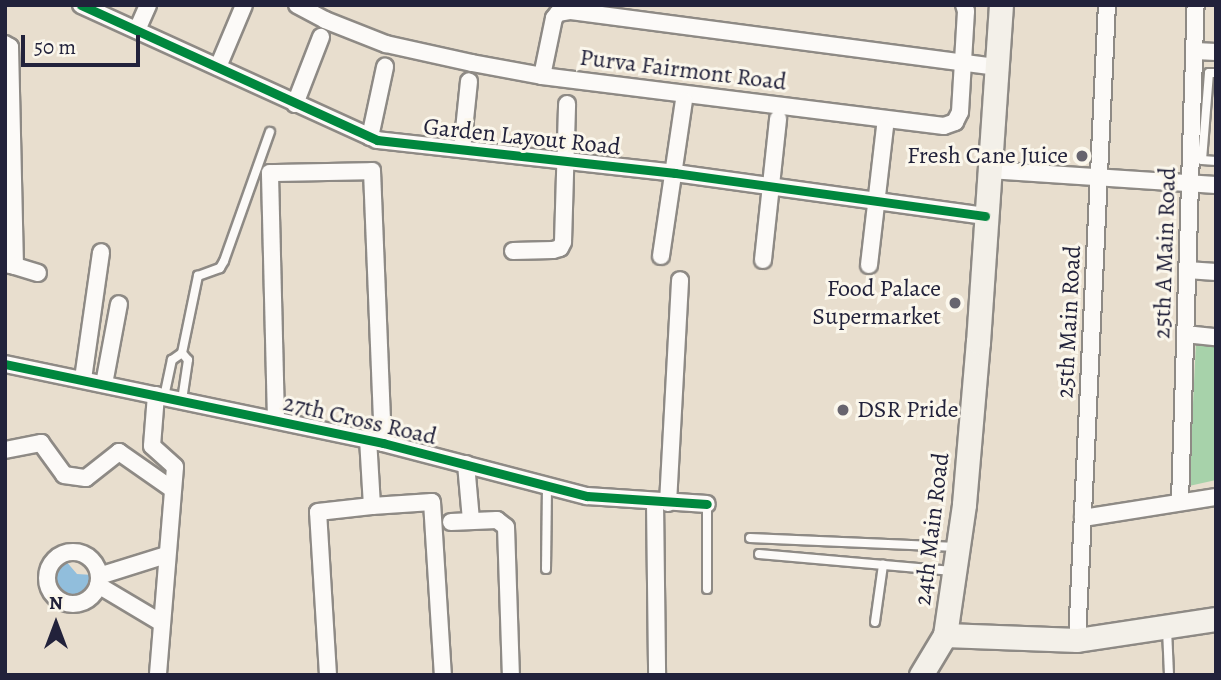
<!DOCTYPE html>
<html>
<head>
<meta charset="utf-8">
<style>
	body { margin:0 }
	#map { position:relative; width:1221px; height:680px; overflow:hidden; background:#e8dece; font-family:Alegreya,serif }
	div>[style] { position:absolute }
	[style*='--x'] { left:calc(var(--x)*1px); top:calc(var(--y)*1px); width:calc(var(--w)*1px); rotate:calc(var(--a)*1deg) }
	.green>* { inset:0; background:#a7d2aa }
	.water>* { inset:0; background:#91bedc }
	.roads { filter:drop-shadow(2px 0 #8e8a85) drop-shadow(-2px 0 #8e8a85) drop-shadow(0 2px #8e8a85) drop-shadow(0 -2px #8e8a85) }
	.lane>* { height:8px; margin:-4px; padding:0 4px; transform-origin:4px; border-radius:4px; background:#fcfaf8 }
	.street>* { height:16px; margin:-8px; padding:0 8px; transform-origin:8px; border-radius:8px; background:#fcfaf8 }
	.street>.ring { margin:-8px; padding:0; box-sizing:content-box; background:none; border:16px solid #fcfaf8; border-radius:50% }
	.secondary>* { height:23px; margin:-11.5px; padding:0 11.5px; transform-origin:11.5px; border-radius:11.5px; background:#f3f0e9 }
	.cycleway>* { height:9px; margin:-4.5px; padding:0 4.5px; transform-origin:4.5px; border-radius:4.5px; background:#00873e }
	.dots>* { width:19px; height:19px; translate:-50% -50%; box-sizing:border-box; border:4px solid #fbf7ec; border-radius:50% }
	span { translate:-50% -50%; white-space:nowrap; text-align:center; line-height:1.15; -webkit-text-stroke:6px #fbf7ec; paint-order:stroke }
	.street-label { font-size:24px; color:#22223b }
	.poi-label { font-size:24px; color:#22223b }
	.right { translate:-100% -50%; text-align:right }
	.left { translate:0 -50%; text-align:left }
	.frame { position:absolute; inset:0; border:7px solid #22223b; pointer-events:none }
	.north { position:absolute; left:21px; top:589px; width:70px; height:70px; -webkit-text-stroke:5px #fbf7ec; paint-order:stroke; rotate:0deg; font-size:19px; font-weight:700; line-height:28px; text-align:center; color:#22223b }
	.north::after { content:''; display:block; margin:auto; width:24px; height:32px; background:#22223b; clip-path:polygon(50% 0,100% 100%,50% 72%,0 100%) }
	.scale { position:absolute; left:21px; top:35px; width:119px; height:32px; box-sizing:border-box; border:4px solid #22223b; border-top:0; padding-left:9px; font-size:21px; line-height:24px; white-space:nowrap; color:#22223b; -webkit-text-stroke:5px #fbf7ec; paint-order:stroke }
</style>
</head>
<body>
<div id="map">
	<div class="green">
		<div style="clip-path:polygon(1196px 342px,1216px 344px,1216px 480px,1189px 486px)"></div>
	</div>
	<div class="water">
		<div style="clip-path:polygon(65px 560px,77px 574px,93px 575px,96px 583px,85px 589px,84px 600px,80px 603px,55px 597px,56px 580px,53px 570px,57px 563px)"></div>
	</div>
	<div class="roads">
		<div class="lane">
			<div style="--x:1216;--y:73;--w:7;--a:180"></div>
			<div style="--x:1209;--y:73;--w:87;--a:94.6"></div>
			<div style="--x:1202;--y:160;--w:14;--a:4"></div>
			<div style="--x:182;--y:353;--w:9;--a:49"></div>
			<div style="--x:188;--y:360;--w:40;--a:98.5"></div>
			<div style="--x:164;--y:397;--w:38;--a:-78"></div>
			<div style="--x:172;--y:360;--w:12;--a:-35"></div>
			<div style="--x:182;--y:353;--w:79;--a:-78.3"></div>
			<div style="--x:198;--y:276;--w:23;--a:-20"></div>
			<div style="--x:220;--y:268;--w:8;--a:-60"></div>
			<div style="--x:224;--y:261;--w:137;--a:-70.4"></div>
			<div style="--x:750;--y:538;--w:207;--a:2.5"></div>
			<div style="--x:759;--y:554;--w:194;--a:5"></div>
			<div style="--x:546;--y:569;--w:84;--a:-89.3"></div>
			<div style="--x:707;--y:589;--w:85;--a:-90"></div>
			<div style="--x:875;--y:622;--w:58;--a:-82"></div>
			<div style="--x:1167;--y:629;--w:46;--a:87.5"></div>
		</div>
		<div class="street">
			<div style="--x:81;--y:5;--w:325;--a:24.5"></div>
			<div style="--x:377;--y:140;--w:300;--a:6.3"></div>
			<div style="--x:675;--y:173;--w:313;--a:7.9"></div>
			<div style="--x:297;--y:5;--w:32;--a:28"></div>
			<div style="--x:325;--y:20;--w:66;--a:21.5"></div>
			<div style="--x:386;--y:44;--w:88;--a:12.5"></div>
			<div style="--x:472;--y:63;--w:71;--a:10.5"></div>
			<div style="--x:542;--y:76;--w:405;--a:7.1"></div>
			<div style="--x:944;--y:126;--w:12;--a:-20"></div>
			<div style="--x:955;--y:122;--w:11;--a:-63"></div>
			<div style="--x:960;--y:112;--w:101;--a:-86.6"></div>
			<div style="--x:966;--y:11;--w:6;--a:-108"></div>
			<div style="--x:137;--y:30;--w:27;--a:-66"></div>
			<div style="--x:5;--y:44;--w:6;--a:31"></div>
			<div style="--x:10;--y:47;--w:219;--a:88.7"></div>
			<div style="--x:15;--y:266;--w:10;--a:-169"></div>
			<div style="--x:1195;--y:51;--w:21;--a:3"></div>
			<div style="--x:218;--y:67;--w:67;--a:-67.2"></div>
			<div style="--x:542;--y:76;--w:59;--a:-78.3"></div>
			<div style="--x:554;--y:18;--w:6;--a:-51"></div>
			<div style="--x:558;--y:13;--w:13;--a:-9"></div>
			<div style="--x:571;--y:11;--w:430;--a:7.5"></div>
			<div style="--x:295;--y:104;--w:72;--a:-68.8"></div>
			<div style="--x:370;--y:137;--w:72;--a:-77.9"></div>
			<div style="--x:462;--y:149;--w:68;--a:-84.1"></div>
			<div style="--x:989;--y:170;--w:227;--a:3.8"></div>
			<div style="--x:513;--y:251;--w:40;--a:-1.4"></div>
			<div style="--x:553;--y:250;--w:7;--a:-16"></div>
			<div style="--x:560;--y:248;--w:7;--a:-63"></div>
			<div style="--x:563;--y:242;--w:138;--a:-88.3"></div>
			<div style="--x:661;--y:256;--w:157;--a:-81.6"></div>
			<div style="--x:763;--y:260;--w:142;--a:-83.9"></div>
			<div style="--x:869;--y:265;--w:139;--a:-83.4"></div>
			<div style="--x:15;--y:266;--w:24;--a:17"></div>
			<div style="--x:1187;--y:270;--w:29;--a:4"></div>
			<div style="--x:1185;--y:334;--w:31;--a:6"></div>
			<div style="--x:5;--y:364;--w:386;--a:11.8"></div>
			<div style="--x:383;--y:443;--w:211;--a:14.6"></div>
			<div style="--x:587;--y:496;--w:120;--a:3.8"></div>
			<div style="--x:83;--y:379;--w:128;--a:-81.9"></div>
			<div style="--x:104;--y:384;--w:81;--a:-79.4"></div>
			<div style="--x:156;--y:395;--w:51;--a:94.5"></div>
			<div style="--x:152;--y:446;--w:31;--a:42"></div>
			<div style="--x:175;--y:467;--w:209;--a:94.7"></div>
			<div style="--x:276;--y:420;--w:247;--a:-91.4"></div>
			<div style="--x:270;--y:173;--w:102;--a:-1.1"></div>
			<div style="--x:372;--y:171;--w:272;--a:87.7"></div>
			<div style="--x:5;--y:450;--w:37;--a:-11"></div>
			<div style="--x:41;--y:443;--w:39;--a:54"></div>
			<div style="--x:64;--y:475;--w:22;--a:8"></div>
			<div style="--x:86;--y:478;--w:42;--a:-38.2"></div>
			<div style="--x:119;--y:452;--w:65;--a:34.9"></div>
			<div style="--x:466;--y:464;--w:56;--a:84.9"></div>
			<div style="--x:655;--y:502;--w:173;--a:89.3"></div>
			<div style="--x:1180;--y:502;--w:497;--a:-88.2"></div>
			<div style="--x:668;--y:503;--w:223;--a:-86.9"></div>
			<div style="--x:372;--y:506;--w:60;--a:-3.8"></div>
			<div style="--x:432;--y:502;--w:173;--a:86.4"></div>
			<div style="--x:1083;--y:518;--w:135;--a:-9"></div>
			<div style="--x:451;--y:522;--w:46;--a:-2.5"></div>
			<div style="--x:497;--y:520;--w:11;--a:38"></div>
			<div style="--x:506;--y:527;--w:148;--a:88.1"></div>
			<div class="ring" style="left:47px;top:552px;width:36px;height:36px"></div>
			<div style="--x:99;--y:576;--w:70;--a:-17.4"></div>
			<div style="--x:98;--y:585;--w:72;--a:30.8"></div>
			<div style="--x:1077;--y:640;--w:636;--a:-87.3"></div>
			<div style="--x:328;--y:675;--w:163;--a:-93.5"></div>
			<div style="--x:318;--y:512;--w:54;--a:-6.3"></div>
			<div style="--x:372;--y:506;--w:67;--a:-93.4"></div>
		</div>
		<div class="secondary">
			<div style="--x:945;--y:635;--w:132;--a:2.2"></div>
			<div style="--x:1077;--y:640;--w:141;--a:-8.6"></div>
			<div style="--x:921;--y:675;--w:47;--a:-59"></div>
			<div style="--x:945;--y:635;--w:132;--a:-81.7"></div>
			<div style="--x:964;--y:504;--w:163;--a:-85.1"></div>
			<div style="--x:978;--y:342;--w:338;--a:-86.1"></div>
		</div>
	</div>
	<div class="cycleway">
		<div style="--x:81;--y:5;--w:325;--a:24.5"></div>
		<div style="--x:377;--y:140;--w:300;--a:6.3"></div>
		<div style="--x:675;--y:173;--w:313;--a:7.9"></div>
		<div style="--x:5;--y:364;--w:386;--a:11.8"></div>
		<div style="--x:383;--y:443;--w:211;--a:14.6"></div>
		<div style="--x:587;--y:496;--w:120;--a:3.8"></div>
	</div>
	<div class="dots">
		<div style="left:1082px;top:156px;background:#67646e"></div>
		<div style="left:955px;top:303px;background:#67646e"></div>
		<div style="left:843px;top:410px;background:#67646e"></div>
	</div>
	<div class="street-label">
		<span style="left:683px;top:70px;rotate:7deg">Purva Fairmont Road</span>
		<span style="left:522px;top:137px;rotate:6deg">Garden Layout Road</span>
		<span style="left:1165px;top:253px;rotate:-88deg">25th A Main Road</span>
		<span style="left:1069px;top:322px;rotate:-87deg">25th Main Road</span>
		<span style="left:360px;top:420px;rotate:13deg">27th Cross Road</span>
		<span style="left:932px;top:529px;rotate:-83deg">24th Main Road</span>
	</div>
	<div class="poi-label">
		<span class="right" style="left:1068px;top:156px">Fresh Cane Juice</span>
		<span class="right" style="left:941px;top:303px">Food Palace<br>Supermarket</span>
		<span class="left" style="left:857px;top:410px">DSR Pride</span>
	</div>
	<div class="frame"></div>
	<div class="north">N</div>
	<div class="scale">50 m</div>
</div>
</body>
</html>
